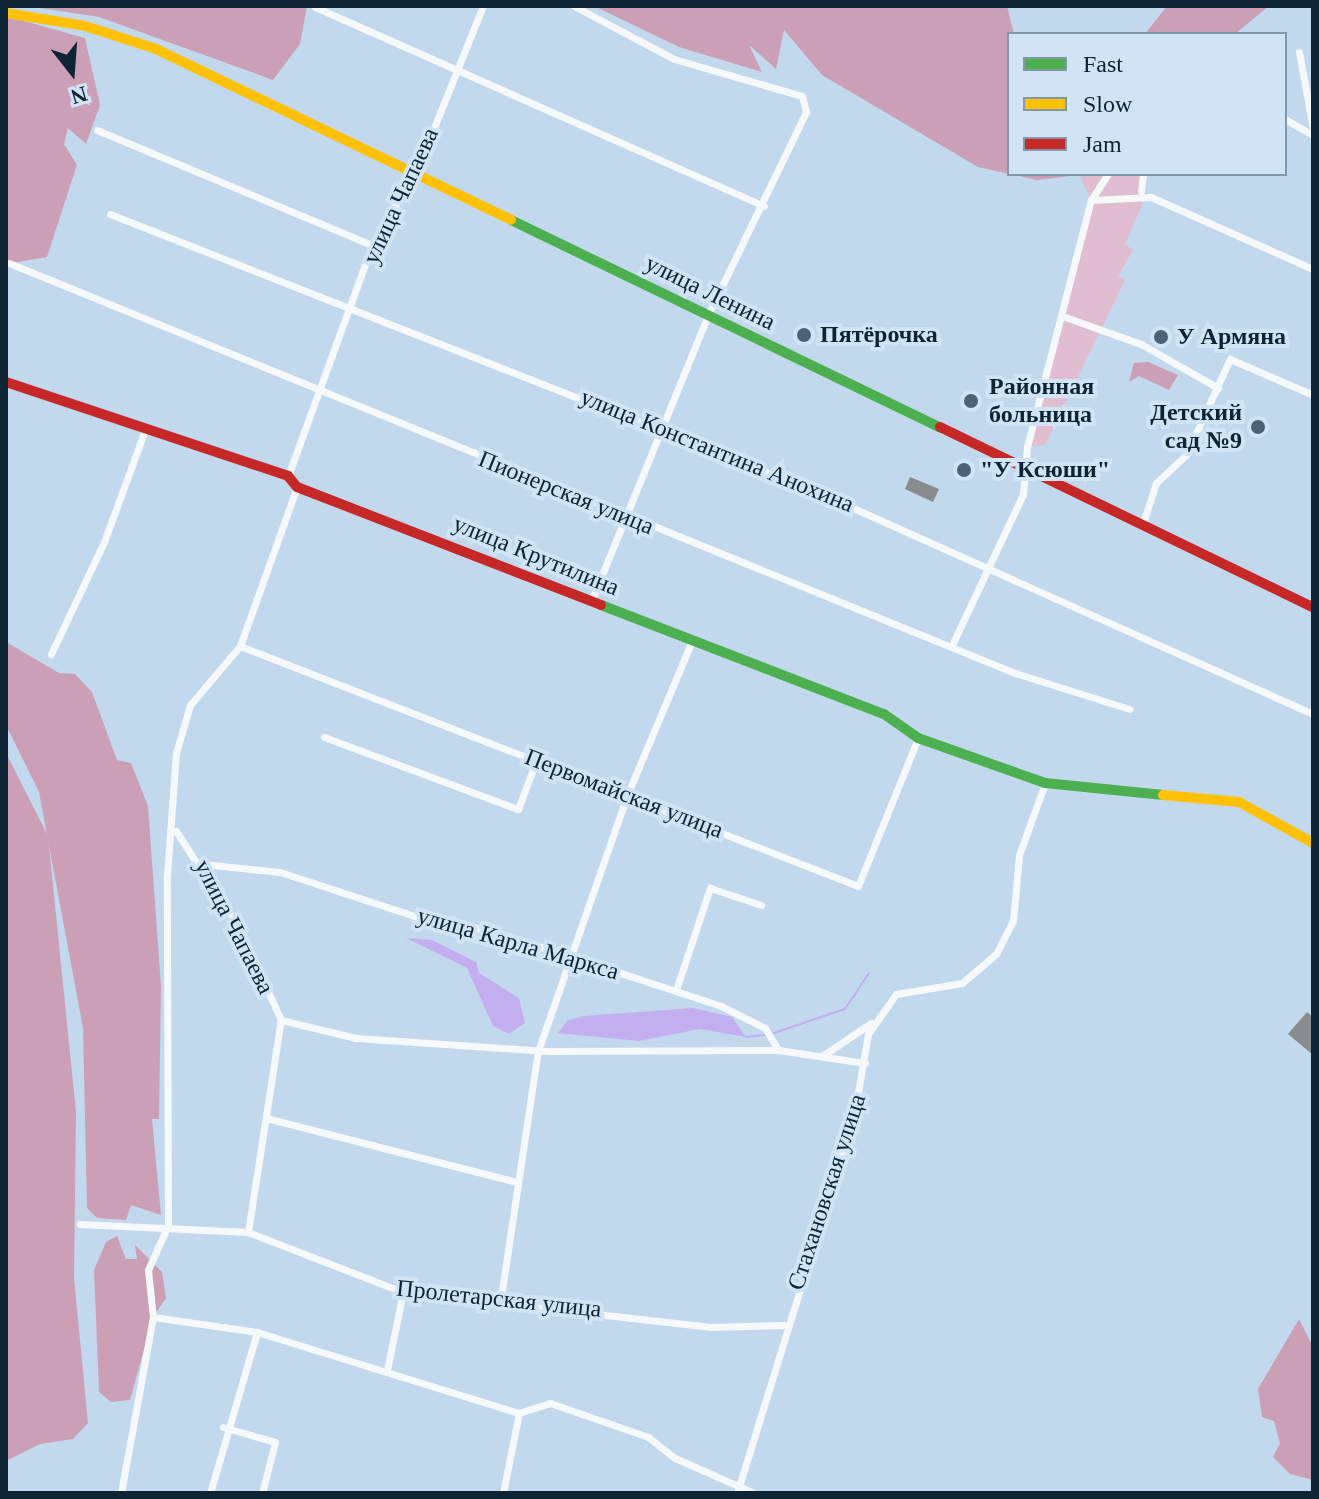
<!DOCTYPE html>
<html>
<head>
<meta charset="utf-8">
<style>
	body { margin:0 }
	#map { position:relative; width:1319px; height:1499px; overflow:hidden; background:#c2d8ec; font-family:"Times New Roman",serif }
	div>[style] { position:absolute }
	[style*='--x'] { left:calc(var(--x)*1px); top:calc(var(--y)*1px); width:calc(var(--w)*1px); rotate:calc(var(--a)*1deg) }
	.green>* { inset:0; background:#e0bdd0 }
	.forest>* { inset:0; background:#cba0b6 }
	.water>* { inset:0; background:#c3afef }
	.stream>* { height:2px; margin:-1px; padding:0 1px; transform-origin:1px; border-radius:1px; background:#c3afef }
	.building>* { inset:0; background:#898c8c }
	.street>* { height:7px; margin:-3.5px; padding:0 3.5px; transform-origin:3.5px; border-radius:3.5px; background:#f6f9fc }
	.fast>* { height:10px; margin:-5px; padding:0 5px; transform-origin:5px; border-radius:5px; background:#4caf50 }
	.slow>* { height:10px; margin:-5px; padding:0 5px; transform-origin:5px; border-radius:5px; background:#ffc107 }
	.jam>* { height:10px; margin:-5px; padding:0 5px; transform-origin:5px; border-radius:5px; background:#c62828 }
	.dots>* { width:22px; height:22px; translate:-50% -50%; box-sizing:border-box; border:4px solid #d0e4f6; border-radius:50% }
	span { translate:-50% -50%; white-space:nowrap; text-align:center; line-height:1.15; -webkit-text-stroke:8px #d0e4f6; paint-order:stroke }
	.street-label { font-size:24px; color:#0e2334 }
	.poi-label { font-size:24px; color:#0e2334; font-weight:700 }
	.left { translate:0 -50%; text-align:left }
	.right { translate:-100% -50%; text-align:right }
	.frame { position:absolute; inset:0; border:8px solid #0e2334; pointer-events:none }
	.legend { position:absolute; left:1007px; top:32px; width:280px; height:144px; box-sizing:border-box; background:#d0e4f6; border:2px solid #8297a8; margin:0; padding:10px 14px; list-style:none; font-size:24px; color:#0e2334 }
	.legend li { display:flex; align-items:center; gap:16px; height:40px }
	.legend b { width:40px; border:2px solid #8297a8 }
	.north { position:absolute; left:32px; top:32px; width:80px; height:80px; -webkit-text-stroke:6px #d0e4f6; paint-order:stroke; rotate:163deg; font-size:22px; font-weight:700; line-height:32px; text-align:center; color:#0e2334 }
	.north::after { content:''; display:block; margin:auto; width:28px; height:36px; background:#0e2334; clip-path:polygon(50% 0,100% 100%,50% 72%,0 100%) }
</style>
</head>
<body>
<div id="map">
	<div class="green">
		<div style="clip-path:polygon(1079px 174px,1146px 174px,1146px 196px,1125px 244px,1133px 250px,1118px 276px,1125px 280px,1045px 445px,1027px 447px,1091px 200px)"></div>
	</div>
	<div class="forest">
		<div style="clip-path:polygon(27px 6px,307px 6px,300px 44px,273px 80px,99px 17px)"></div>
		<div style="clip-path:polygon(594px 6px,1007px 6px,1014px 34px,1009px 174px,1079px 175px,1037px 180px,978px 167px,822px 75px,784px 30px,776px 69px,749px 45px,762px 72px,679px 47px)"></div>
		<div style="clip-path:polygon(1167px 6px,1269px 6px,1235px 34px,1145px 34px)"></div>
		<div style="clip-path:polygon(6px 16px,85px 38px,100px 105px,86px 144px,68px 128px,64px 144px,77px 165px,47px 257px,6px 264px)"></div>
		<div style="clip-path:polygon(1148px 362px,1178px 375px,1169px 390px,1139px 376px,1129px 382px,1134px 363px)"></div>
		<div style="clip-path:polygon(6px 642px,59px 673px,75px 674px,92px 692px,117px 760px,131px 763px,148px 806px,161px 986px,159px 1119px,152px 1119px,161px 1215px,131px 1205px,126px 1220px,97px 1218px,87px 1208px,83px 1028px,39px 792px,6px 725px)"></div>
		<div style="clip-path:polygon(6px 753px,48px 836px,76px 1112px,74px 1278px,88px 1423px,73px 1439px,40px 1444px,6px 1461px)"></div>
		<div style="clip-path:polygon(117px 1236px,126px 1259px,137px 1259px,135px 1245px,162px 1272px,166px 1298px,153px 1317px,130px 1400px,111px 1402px,99px 1392px,94px 1270px,106px 1242px)"></div>
		<div style="clip-path:polygon(1299px 1319px,1313px 1347px,1313px 1480px,1290px 1474px,1273px 1457px,1280px 1443px,1274px 1421px,1262px 1417px,1258px 1389px)"></div>
	</div>
	<div class="water">
		<div style="clip-path:polygon(406px 938px,432px 940px,476px 962px,479px 973px,519px 998px,525px 1023px,509px 1034px,493px 1026px,467px 968px)"></div>
		<div style="clip-path:polygon(693px 1008px,732px 1017px,746px 1037px,700px 1029px,639px 1041px,558px 1033px,568px 1020px,584px 1016px)"></div>
	</div>
	<div class="stream">
		<div style="--x:771;--y:1034;--w:78;--a:-18.7"></div>
		<div style="--x:845;--y:1009;--w:43;--a:-56.3"></div>
		<div style="--x:746;--y:1037;--w:19;--a:-6"></div>
	</div>
	<div class="building">
		<div style="clip-path:polygon(910px 477px,939px 489px,933px 502px,905px 489px)"></div>
		<div style="clip-path:polygon(1307px 1012px,1313px 1017px,1313px 1055px,1288px 1034px)"></div>
	</div>
	<div class="street">
		<div style="--x:574;--y:6;--w:113;--a:27.9"></div>
		<div style="--x:674;--y:59;--w:133;--a:16.1"></div>
		<div style="--x:802;--y:96;--w:16;--a:76"></div>
		<div style="--x:806;--y:112;--w:225;--a:115.8"></div>
		<div style="--x:708;--y:315;--w:309;--a:112.2"></div>
		<div style="--x:315;--y:7;--w:491;--a:23.9"></div>
		<div style="--x:1299;--y:52;--w:77;--a:79.6"></div>
		<div style="--x:1285;--y:119;--w:32;--a:30"></div>
		<div style="--x:97;--y:130;--w:298;--a:22.7"></div>
		<div style="--x:1141;--y:191;--w:17;--a:-83"></div>
		<div style="--x:1091;--y:200;--w:60;--a:-2.9"></div>
		<div style="--x:1151;--y:197;--w:177;--a:24"></div>
		<div style="--x:110;--y:214;--w:765;--a:21.47"></div>
		<div style="--x:822;--y:494;--w:538;--a:24.14"></div>
		<div style="--x:9;--y:263;--w:1083;--a:22.18"></div>
		<div style="--x:1012;--y:672;--w:123;--a:17.5"></div>
		<div style="--x:1065;--y:317;--w:81;--a:19.6"></div>
		<div style="--x:1141;--y:344;--w:89;--a:29.7"></div>
		<div style="--x:288;--y:476;--w:246;--a:-70"></div>
		<div style="--x:372;--y:245;--w:98;--a:-60"></div>
		<div style="--x:421;--y:160;--w:166;--a:-68.1"></div>
		<div style="--x:1144;--y:520;--w:39;--a:-72"></div>
		<div style="--x:1156;--y:483;--w:41;--a:-43"></div>
		<div style="--x:1186;--y:455;--w:106;--a:-65.4"></div>
		<div style="--x:1230;--y:359;--w:90;--a:23.4"></div>
		<div style="--x:952;--y:645;--w:167;--a:-64.8"></div>
		<div style="--x:1023;--y:494;--w:47;--a:-85.1"></div>
		<div style="--x:1027;--y:447;--w:255;--a:-75.5"></div>
		<div style="--x:1091;--y:200;--w:31;--a:-57"></div>
		<div style="--x:240;--y:646;--w:663;--a:21.22"></div>
		<div style="--x:858;--y:886;--w:160;--a:-67.9"></div>
		<div style="--x:51;--y:654;--w:124;--a:-64.7"></div>
		<div style="--x:104;--y:542;--w:119;--a:-69.9"></div>
		<div style="--x:324;--y:737;--w:207;--a:20.4"></div>
		<div style="--x:518;--y:809;--w:51;--a:-69.4"></div>
		<div style="--x:176;--y:831;--w:121;--a:57.1"></div>
		<div style="--x:242;--y:933;--w:95;--a:65.9"></div>
		<div style="--x:203;--y:864;--w:77;--a:5.9"></div>
		<div style="--x:280;--y:872;--w:174;--a:18.1"></div>
		<div style="--x:445;--y:926;--w:41;--a:4.2"></div>
		<div style="--x:486;--y:929;--w:247;--a:18.1"></div>
		<div style="--x:721;--y:1006;--w:49;--a:26.6"></div>
		<div style="--x:765;--y:1028;--w:26;--a:59"></div>
		<div style="--x:778;--y:1050;--w:88;--a:8.5"></div>
		<div style="--x:676;--y:990;--w:108;--a:-71.6"></div>
		<div style="--x:710;--y:888;--w:54;--a:18.4"></div>
		<div style="--x:281;--y:1020;--w:77;--a:13.5"></div>
		<div style="--x:356;--y:1038;--w:193;--a:3.9"></div>
		<div style="--x:549;--y:1051;--w:229;--a:-0.3"></div>
		<div style="--x:822;--y:1056;--w:59;--a:-34"></div>
		<div style="--x:266;--y:1118;--w:260;--a:14.3"></div>
		<div style="--x:80;--y:1224;--w:168;--a:2.7"></div>
		<div style="--x:248;--y:1232;--w:166;--a:21.2"></div>
		<div style="--x:403;--y:1292;--w:310;--a:6.5"></div>
		<div style="--x:711;--y:1327;--w:73;--a:-1.6"></div>
		<div style="--x:248;--y:1232;--w:215;--a:-81.2"></div>
		<div style="--x:500;--y:1304;--w:256;--a:-81.5"></div>
		<div style="--x:538;--y:1051;--w:273;--a:-70.8"></div>
		<div style="--x:628;--y:793;--w:165;--a:-67.2"></div>
		<div style="--x:153;--y:1317;--w:47;--a:-96.1"></div>
		<div style="--x:148;--y:1270;--w:49;--a:-66"></div>
		<div style="--x:168;--y:1225;--w:350;--a:-90.2"></div>
		<div style="--x:167;--y:875;--w:122;--a:-85.8"></div>
		<div style="--x:176;--y:753;--w:50;--a:-73.7"></div>
		<div style="--x:190;--y:705;--w:77;--a:-49.7"></div>
		<div style="--x:240;--y:646;--w:169;--a:-70.3"></div>
		<div style="--x:387;--y:1370;--w:80;--a:-78.4"></div>
		<div style="--x:223;--y:1427;--w:54;--a:16.1"></div>
		<div style="--x:275;--y:1442;--w:53;--a:104.3"></div>
		<div style="--x:121;--y:1493;--w:179;--a:-79.7"></div>
		<div style="--x:153;--y:1317;--w:105;--a:8.2"></div>
		<div style="--x:257;--y:1332;--w:274;--a:17.2"></div>
		<div style="--x:519;--y:1413;--w:33;--a:-18"></div>
		<div style="--x:550;--y:1403;--w:104;--a:19.1"></div>
		<div style="--x:648;--y:1437;--w:34;--a:38"></div>
		<div style="--x:675;--y:1458;--w:86;--a:23.9"></div>
		<div style="--x:210;--y:1493;--w:168;--a:-73.7"></div>
		<div style="--x:503;--y:1493;--w:82;--a:-78.7"></div>
		<div style="--x:737;--y:1493;--w:395;--a:-72.8"></div>
		<div style="--x:854;--y:1116;--w:83;--a:-80.3"></div>
		<div style="--x:868;--y:1034;--w:49;--a:-55"></div>
		<div style="--x:896;--y:994;--w:67;--a:-9.5"></div>
		<div style="--x:962;--y:983;--w:45;--a:-40.5"></div>
		<div style="--x:996;--y:954;--w:37;--a:-63"></div>
		<div style="--x:1013;--y:921;--w:66;--a:-84.8"></div>
		<div style="--x:1019;--y:855;--w:77;--a:-70.1"></div>
	</div>
	<div class="fast">
		<div style="--x:511;--y:220;--w:476;--a:25.8"></div>
		<div style="--x:601;--y:605;--w:303;--a:21.1"></div>
		<div style="--x:884;--y:714;--w:42;--a:35.2"></div>
		<div style="--x:918;--y:738;--w:135;--a:19.5"></div>
		<div style="--x:1045;--y:783;--w:119;--a:5.8"></div>
	</div>
	<div class="slow">
		<div style="--x:6;--y:13;--w:80;--a:9.3"></div>
		<div style="--x:85;--y:26;--w:75;--a:17.9"></div>
		<div style="--x:156;--y:49;--w:394;--a:25.7"></div>
		<div style="--x:1163;--y:795;--w:76;--a:5.3"></div>
		<div style="--x:1239;--y:802;--w:85;--a:29"></div>
	</div>
	<div class="jam">
		<div style="--x:6;--y:382;--w:297;--a:18.4"></div>
		<div style="--x:288;--y:476;--w:14;--a:51"></div>
		<div style="--x:297;--y:487;--w:326;--a:21.2"></div>
		<div style="--x:940;--y:427;--w:414;--a:25.8"></div>
	</div>
	<div class="dots">
		<div style="left:804px;top:335px;background:#4d6274"></div>
		<div style="left:1161px;top:337px;background:#4d6274"></div>
		<div style="left:971px;top:401px;background:#4d6274"></div>
		<div style="left:1258px;top:427px;background:#4d6274"></div>
		<div style="left:964px;top:470px;background:#4d6274"></div>
	</div>
	<div class="street-label">
		<span style="left:401px;top:196px;rotate:-65deg">улица Чапаева</span>
		<span style="left:710px;top:293px;rotate:26deg">улица Ленина</span>
		<span style="left:717px;top:451px;rotate:22deg">улица Константина Анохина</span>
		<span style="left:566px;top:493px;rotate:22deg">Пионерская улица</span>
		<span style="left:536px;top:556px;rotate:22deg">улица Крутилина</span>
		<span style="left:624px;top:794px;rotate:21deg">Первомайская улица</span>
		<span style="left:234px;top:927px;rotate:63deg">улица Чапаева</span>
		<span style="left:518px;top:944px;rotate:16deg">улица Карла Маркса</span>
		<span style="left:827px;top:1192px;rotate:-72deg">Стахановская улица</span>
		<span style="left:499px;top:1299px;rotate:6deg">Пролетарская улица</span>
	</div>
	<div class="poi-label">
		<span class="left" style="left:820px;top:335px">Пятёрочка</span>
		<span class="left" style="left:1177px;top:337px">У Армяна</span>
		<span class="left" style="left:989px;top:401px">Районная<br>больница</span>
		<span class="right" style="left:1242px;top:427px">Детский<br>сад №9</span>
		<span class="left" style="left:980px;top:470px">"У Ксюши"</span>
	</div>
	<div class="frame"></div>
	<ul class="legend">
	<li><b style="height:10px;background:#4caf50"></b>Fast</li>
	<li><b style="height:10px;background:#ffc107"></b>Slow</li>
	<li><b style="height:10px;background:#c62828"></b>Jam</li>
	</ul>
	<div class="north">N</div>
</div>
</body>
</html>
